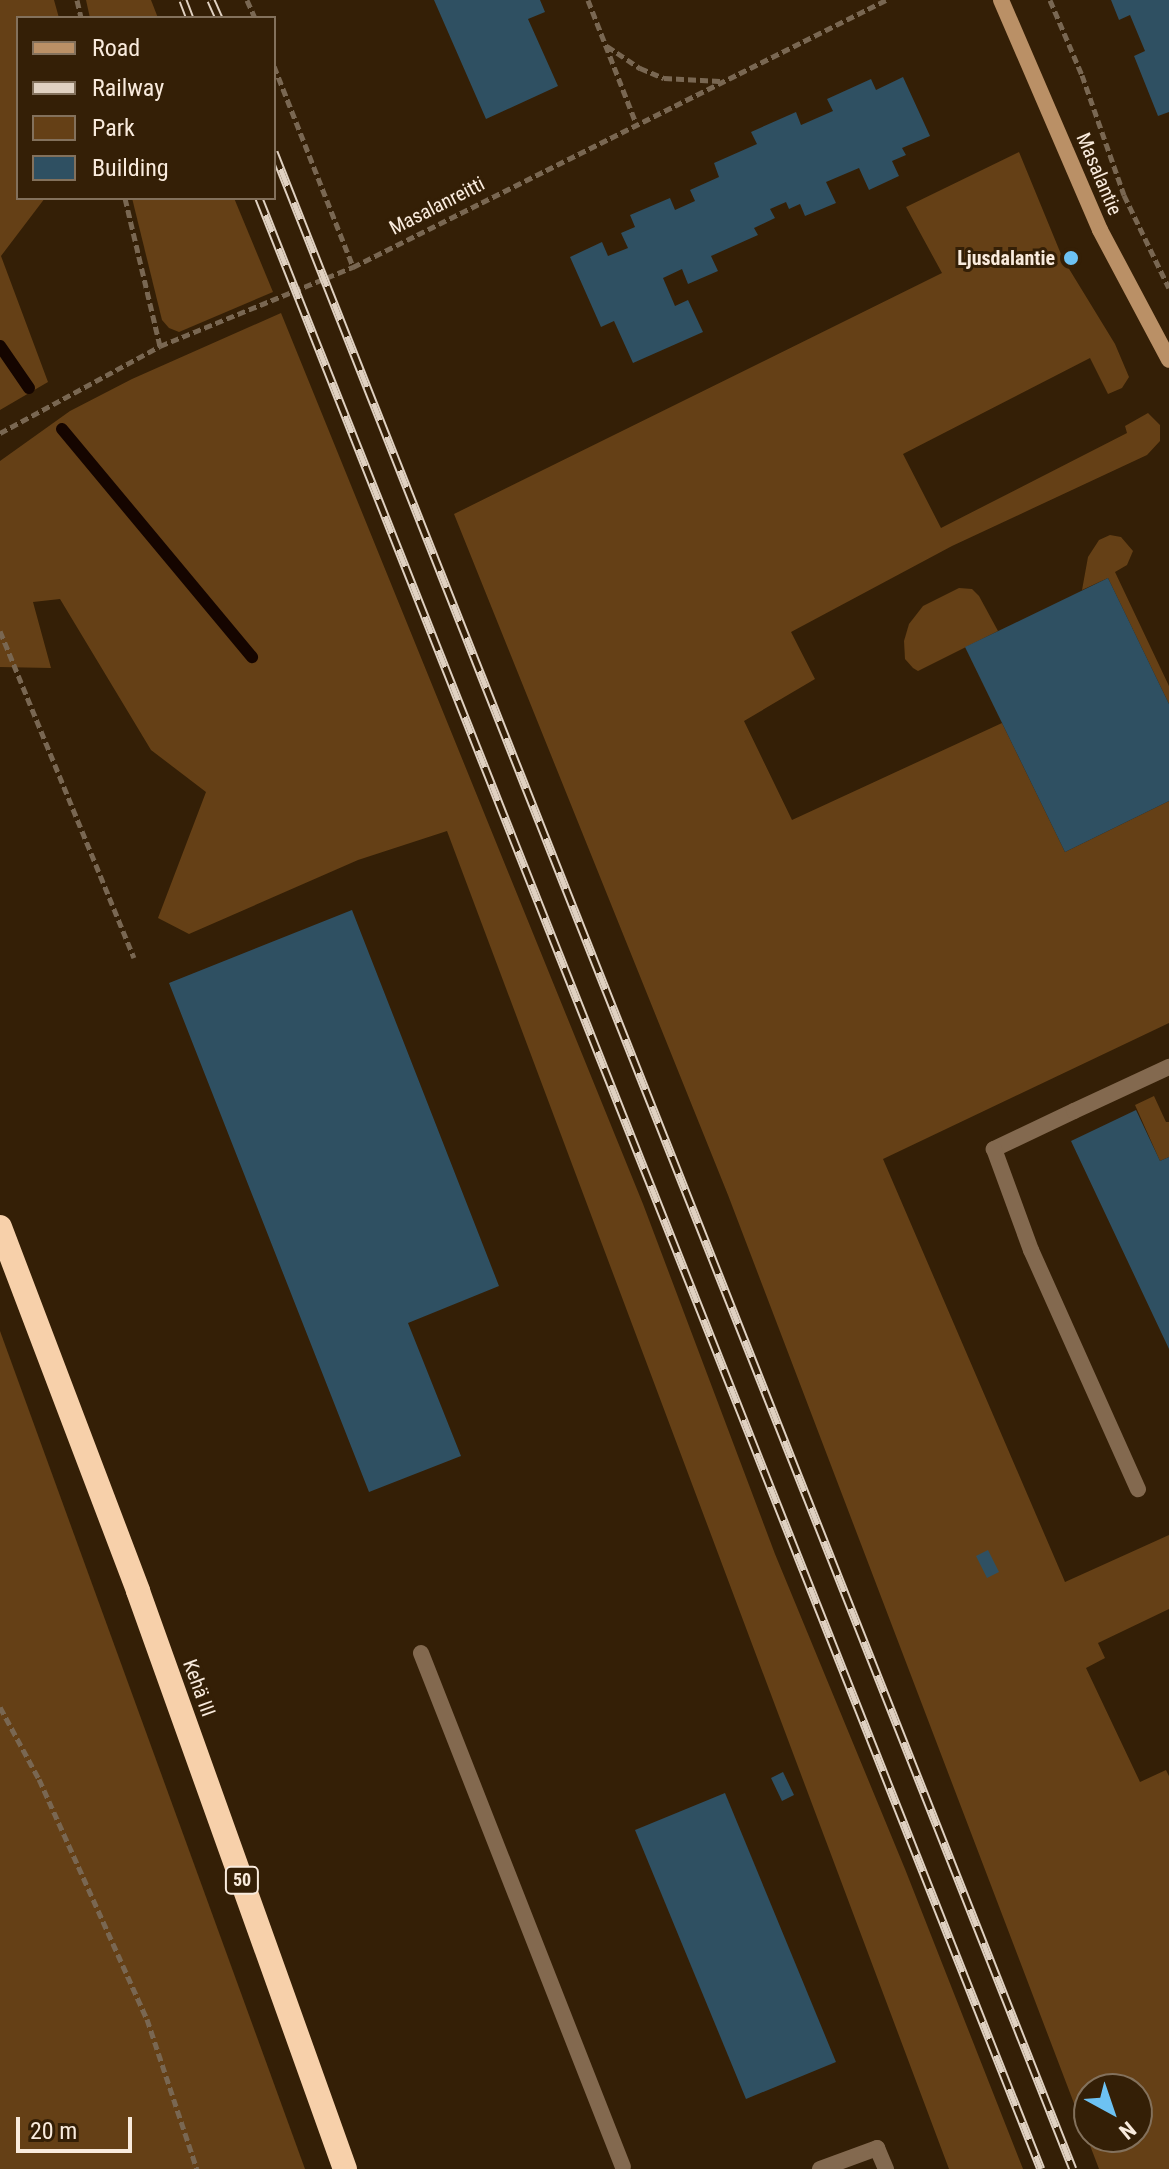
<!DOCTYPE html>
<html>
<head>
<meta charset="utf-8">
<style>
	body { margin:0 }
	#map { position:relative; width:1169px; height:2169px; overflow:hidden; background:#341f06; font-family:"Roboto Condensed",sans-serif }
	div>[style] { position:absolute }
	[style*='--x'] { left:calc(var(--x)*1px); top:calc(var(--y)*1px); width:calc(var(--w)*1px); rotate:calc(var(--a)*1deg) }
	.green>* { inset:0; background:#654016 }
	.stream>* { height:12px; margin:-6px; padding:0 6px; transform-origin:6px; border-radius:6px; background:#150500 }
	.building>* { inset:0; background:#2f5062 }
	.path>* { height:5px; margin-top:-2.5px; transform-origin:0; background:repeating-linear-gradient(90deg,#796752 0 8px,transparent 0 12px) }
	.lane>* { height:16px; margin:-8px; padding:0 8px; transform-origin:8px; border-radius:8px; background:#83694f }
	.street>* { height:16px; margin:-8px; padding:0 8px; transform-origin:8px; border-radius:8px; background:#83694f }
	.secondary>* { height:16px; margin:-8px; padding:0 8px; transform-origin:8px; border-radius:8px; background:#ba9066 }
	.highway>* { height:24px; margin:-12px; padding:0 12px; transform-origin:12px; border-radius:12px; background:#f7d0aa }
	.rail>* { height:9px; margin-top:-4.5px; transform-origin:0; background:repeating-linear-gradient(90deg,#341f06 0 18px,#e0d1c1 0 36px); box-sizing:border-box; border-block:2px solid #e0d1c1 }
	.dots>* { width:22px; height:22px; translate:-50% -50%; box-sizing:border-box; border:4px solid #341f06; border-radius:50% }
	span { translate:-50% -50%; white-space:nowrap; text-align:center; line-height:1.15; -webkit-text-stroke:6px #341f06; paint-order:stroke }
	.shield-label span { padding:2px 6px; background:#341f06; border:2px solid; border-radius:6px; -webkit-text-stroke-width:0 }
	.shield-label { font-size:18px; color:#f9ebdd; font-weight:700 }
	.street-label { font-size:20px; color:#f9ebdd }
	.poi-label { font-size:20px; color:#f9ebdd; font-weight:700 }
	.right { translate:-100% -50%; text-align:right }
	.legend { position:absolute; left:16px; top:16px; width:260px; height:184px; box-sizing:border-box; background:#341f06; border:2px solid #83715c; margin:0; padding:10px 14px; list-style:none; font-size:24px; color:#f9ebdd }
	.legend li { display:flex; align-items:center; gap:16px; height:40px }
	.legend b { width:40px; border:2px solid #83715c }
	.north { position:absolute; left:1073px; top:2073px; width:80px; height:80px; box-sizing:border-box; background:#341f06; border:2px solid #83715c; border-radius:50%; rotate:140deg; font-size:22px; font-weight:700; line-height:32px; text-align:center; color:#f9ebdd }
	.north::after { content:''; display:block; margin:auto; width:28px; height:36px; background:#6dc2f3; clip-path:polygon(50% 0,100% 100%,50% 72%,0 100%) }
	.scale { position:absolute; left:16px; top:2117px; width:116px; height:36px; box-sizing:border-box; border:4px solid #f9ebdd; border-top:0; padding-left:10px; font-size:24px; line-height:28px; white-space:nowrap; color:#f9ebdd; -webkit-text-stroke:6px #341f06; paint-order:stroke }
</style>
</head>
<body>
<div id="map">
	<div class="green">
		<div style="clip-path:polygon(0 0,54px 0,59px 18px,18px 18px,18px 198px,45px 198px,1px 256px,48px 382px,0 410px)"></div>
		<div style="clip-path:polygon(86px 0,151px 0,158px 18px,90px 18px)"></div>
		<div style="clip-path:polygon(evenodd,1019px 152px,1063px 259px,1115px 344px,1129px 377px,1122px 388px,1108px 394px,1090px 358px,903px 454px,941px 528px,1127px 433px,1125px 426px,1148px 413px,1160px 425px,1160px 441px,1147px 455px,952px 546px,791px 632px,815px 679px,744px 721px,792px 820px,1002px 723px,1065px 852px,1169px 801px,1169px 1023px,883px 1159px,1065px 1582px,1169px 1535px,1169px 1609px,1098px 1643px,1105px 1658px,1086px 1668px,1140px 1782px,1166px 1770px,1169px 1776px,1169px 2169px,1099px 2169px,728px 1195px,454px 514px,942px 273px,906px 207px,1019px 152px,1089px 2089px,1137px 2089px,1137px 2137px,1089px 2137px,1089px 2089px)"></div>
		<div style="clip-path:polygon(132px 198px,234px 198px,273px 292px,179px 332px,169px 328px,162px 320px)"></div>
		<div style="clip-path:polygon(281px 313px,643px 1204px,775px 1554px,905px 1869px,1023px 2169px,949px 2169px,447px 831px,358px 860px,189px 934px,158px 918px,206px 792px,151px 750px,60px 599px,33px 602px,51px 668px,0 667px,0 461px,70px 411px,132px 379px)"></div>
		<div style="clip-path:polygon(1110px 535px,1121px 537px,1133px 551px,1127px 565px,1115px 572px,1169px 686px,1169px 704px,1108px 578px,1082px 590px,1088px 557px,1099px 540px)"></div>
		<div style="clip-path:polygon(959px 588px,972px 589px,979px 596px,998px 631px,918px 671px,913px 668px,905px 659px,904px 641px,909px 624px,923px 606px)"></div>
		<div style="clip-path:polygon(1154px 1096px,1166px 1122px,1169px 1122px,1169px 1157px,1160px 1161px,1135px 1105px)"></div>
		<div style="clip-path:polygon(0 1331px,305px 2169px,0 2169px)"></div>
	</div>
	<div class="stream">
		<div style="--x:0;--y:346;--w:51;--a:55.4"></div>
		<div style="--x:62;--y:429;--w:297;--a:50.2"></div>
	</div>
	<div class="building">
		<div style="clip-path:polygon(434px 0,540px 0,545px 12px,528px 19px,558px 86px,486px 119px)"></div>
		<div style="clip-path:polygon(1111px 0,1169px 0,1169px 112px,1158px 116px,1134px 56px,1145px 51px,1130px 15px,1119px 20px)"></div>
		<div style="clip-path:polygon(903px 77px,930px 136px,902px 148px,906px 155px,892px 161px,899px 176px,869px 190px,859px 168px,826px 182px,836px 203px,805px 216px,800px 204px,789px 209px,786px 202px,770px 209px,775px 218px,754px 228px,758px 235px,711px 256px,718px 271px,688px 284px,682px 269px,663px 278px,675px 306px,688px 300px,703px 332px,633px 363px,614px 321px,601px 327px,570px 257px,602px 242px,608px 256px,628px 248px,621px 233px,635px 227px,630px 215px,670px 198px,675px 210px,695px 201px,690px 190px,719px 177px,714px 163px,757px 144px,751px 132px,796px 112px,801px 125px,833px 111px,827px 99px,871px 79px,876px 90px)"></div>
		<div style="clip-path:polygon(1108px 578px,1169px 704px,1169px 801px,1065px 852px,965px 647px)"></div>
		<div style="clip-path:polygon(352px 910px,499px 1286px,408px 1323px,461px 1456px,369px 1492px,169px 983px)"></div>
		<div style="clip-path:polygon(1136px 1110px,1160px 1161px,1169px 1157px,1169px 1349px,1071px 1141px)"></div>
		<div style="clip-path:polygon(988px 1550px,999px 1572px,987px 1578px,976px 1556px)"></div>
		<div style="clip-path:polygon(783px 1772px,794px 1795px,782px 1801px,771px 1778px)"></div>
		<div style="clip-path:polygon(725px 1793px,836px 2062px,746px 2099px,635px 1830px)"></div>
	</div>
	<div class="path">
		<div style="--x:77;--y:0;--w:18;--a:77"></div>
		<div style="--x:247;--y:0;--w:20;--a:66"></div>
		<div style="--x:588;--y:0;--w:132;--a:68.7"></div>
		<div style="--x:1050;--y:0;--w:82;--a:66.9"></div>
		<div style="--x:1082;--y:75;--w:127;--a:70.7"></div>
		<div style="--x:1124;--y:195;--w:103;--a:64.2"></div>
		<div style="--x:607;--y:46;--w:40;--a:34"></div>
		<div style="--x:640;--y:68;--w:26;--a:23"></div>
		<div style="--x:664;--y:78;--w:56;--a:3.1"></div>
		<div style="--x:274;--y:66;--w:216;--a:68.5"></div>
		<div style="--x:125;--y:198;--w:152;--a:76.7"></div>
		<div style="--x:0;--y:433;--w:182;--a:-28.5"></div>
		<div style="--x:160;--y:346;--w:209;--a:-22.3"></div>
		<div style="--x:353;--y:267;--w:596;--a:-26.61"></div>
		<div style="--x:0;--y:631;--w:353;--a:67.7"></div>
		<div style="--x:0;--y:1707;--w:82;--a:61.6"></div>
		<div style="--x:39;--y:1779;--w:263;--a:65.8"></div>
		<div style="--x:147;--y:2019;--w:158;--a:71.6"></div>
	</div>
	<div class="lane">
		<div style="--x:1074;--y:1111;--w:89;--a:154.6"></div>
		<div style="--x:994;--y:1149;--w:108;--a:69.9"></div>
		<div style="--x:1031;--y:1250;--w:262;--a:65.9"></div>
		<div style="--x:421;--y:1653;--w:552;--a:68.55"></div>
		<div style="--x:820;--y:2169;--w:61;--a:-20.2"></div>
		<div style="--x:877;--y:2148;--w:23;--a:67"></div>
	</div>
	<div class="street">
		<div style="--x:1074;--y:1111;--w:105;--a:-24.9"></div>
	</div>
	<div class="secondary">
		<div style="--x:1001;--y:0;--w:250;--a:66.7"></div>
		<div style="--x:1100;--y:230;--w:147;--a:62"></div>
	</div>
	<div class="highway">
		<div style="--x:0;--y:1227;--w:389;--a:69.2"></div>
		<div style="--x:138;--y:1591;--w:614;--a:70.3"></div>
	</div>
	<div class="rail">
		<div style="--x:183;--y:0;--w:19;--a:69"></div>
		<div style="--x:211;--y:0;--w:20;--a:66"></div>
		<div style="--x:274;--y:152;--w:2169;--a:68.39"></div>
		<div style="--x:259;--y:198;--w:2120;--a:68.36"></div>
	</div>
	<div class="dots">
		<div style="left:1071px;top:258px;background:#6dc2f3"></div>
	</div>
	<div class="shield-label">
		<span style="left:242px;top:1880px">50</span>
	</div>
	<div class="street-label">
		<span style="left:1099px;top:174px;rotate:67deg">Masalantie</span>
		<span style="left:437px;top:206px;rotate:-27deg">Masalanreitti</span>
		<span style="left:199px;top:1688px;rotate:70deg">Kehä III</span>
	</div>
	<div class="poi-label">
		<span class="right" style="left:1055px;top:258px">Ljusdalantie</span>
	</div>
	<ul class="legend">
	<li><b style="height:10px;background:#ba9066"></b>Road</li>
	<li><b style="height:10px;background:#e0d1c1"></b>Railway</li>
	<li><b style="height:22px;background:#654016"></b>Park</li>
	<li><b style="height:22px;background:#2f5062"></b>Building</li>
	</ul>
	<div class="north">N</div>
	<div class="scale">20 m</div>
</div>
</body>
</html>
